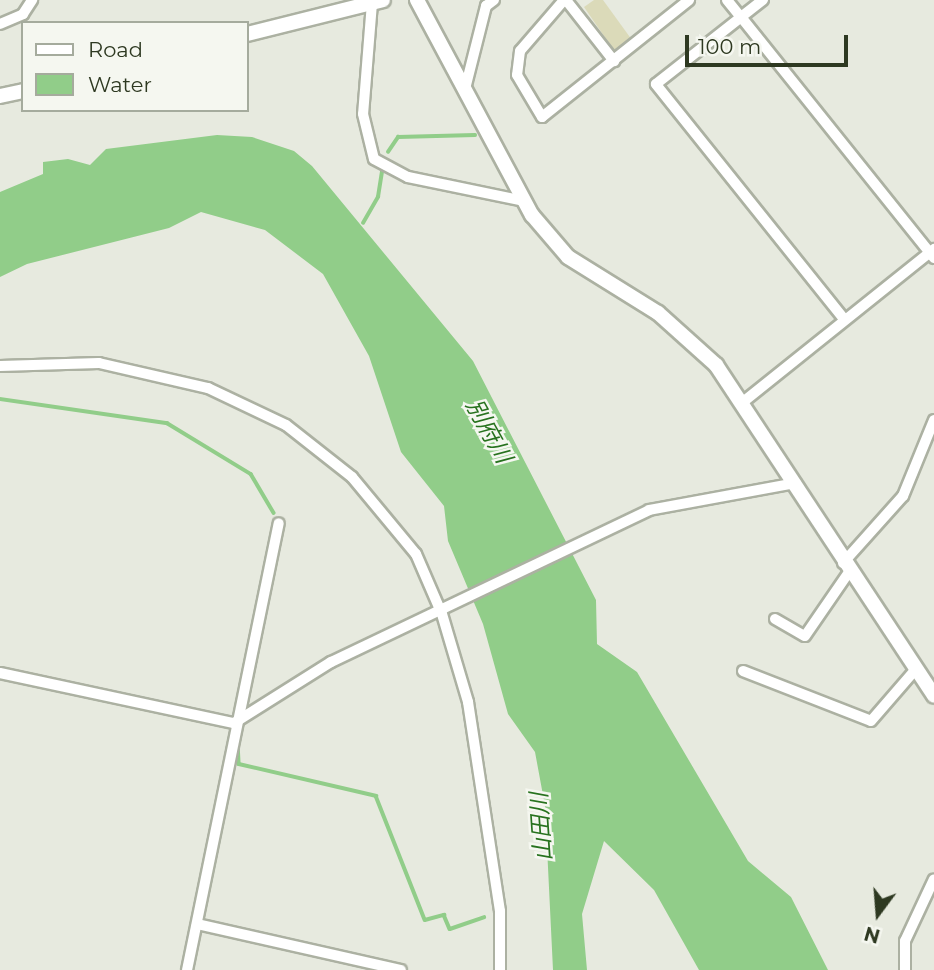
<!DOCTYPE html>
<html>
<head>
<meta charset="utf-8">
<style>
	body { margin:0 }
	#map { position:relative; width:934px; height:970px; overflow:hidden; background:#e7eadf; font-family:Montserrat,"Noto Sans JP",sans-serif }
	div>[style] { position:absolute }
	[style*='--x'] { left:calc(var(--x)*1px); top:calc(var(--y)*1px); width:calc(var(--w)*1px); rotate:calc(var(--a)*1deg) }
	.green>* { inset:0; background:#dbdab9 }
	.water>* { inset:0; background:#91cd89 }
	.stream>* { height:3.5px; margin:-1.75px; padding:0 1.75px; transform-origin:1.75px; border-radius:1.75px; background:#91cd89 }
	.roads { filter:drop-shadow(2px 0 #acb1a2) drop-shadow(-2px 0 #acb1a2) drop-shadow(0 2px #acb1a2) drop-shadow(0 -2px #acb1a2) }
	.street>* { height:10px; margin:-5px; padding:0 5px; transform-origin:5px; border-radius:5px; background:#fff }
	.secondary>* { height:14px; margin:-7px; padding:0 7px; transform-origin:7px; border-radius:7px; background:#fff }
	span { translate:-50% -50%; white-space:nowrap; text-align:center; line-height:1.15; -webkit-text-stroke:5px #f5f7f0; paint-order:stroke }
	.water-label { font-size:23px; color:#27721e; font-style:italic }
	.legend { position:absolute; left:21px; top:21px; width:228px; height:91px; box-sizing:border-box; background:#f5f7f0; border:2px solid #a5ab9d; margin:0; padding:9px 12px; list-style:none; font-size:21px; color:#2e3921 }
	.legend li { display:flex; align-items:center; gap:14px; height:35px }
	.legend b { width:35px; border:2px solid #a5ab9d }
	.north { position:absolute; left:843px; top:879px; width:70px; height:70px; -webkit-text-stroke:5px #f5f7f0; paint-order:stroke; rotate:196deg; font-size:19px; font-weight:700; line-height:28px; text-align:center; color:#2e3921 }
	.north::after { content:''; display:block; margin:auto; width:24px; height:32px; background:#2e3921; clip-path:polygon(50% 0,100% 100%,50% 72%,0 100%) }
	.scale { position:absolute; left:685px; top:35px; width:163px; height:32px; box-sizing:border-box; border:4px solid #2e3921; border-top:0; padding-left:9px; font-size:21px; line-height:24px; white-space:nowrap; color:#2e3921; -webkit-text-stroke:5px #f5f7f0; paint-order:stroke }
</style>
</head>
<body>
<div id="map">
	<div class="green">
		<div style="clip-path:polygon(594px 0,603px 0,632px 40px,615px 52px,584px 7px)"></div>
	</div>
	<div class="water">
		<div style="clip-path:polygon(217px 135px,252px 137px,294px 151px,312px 166px,473px 361px,596px 600px,597px 644px,637px 672px,748px 861px,791px 897px,828px 970px,699px 970px,654px 890px,604px 841px,582px 914px,587px 970px,553px 970px,545px 806px,535px 752px,508px 714px,483px 624px,448px 541px,444px 506px,401px 452px,369px 356px,323px 274px,265px 230px,201px 212px,169px 228px,27px 264px,0 277px,0 192px,43px 174px,43px 162px,68px 159px,90px 165px,106px 149px)"></div>
	</div>
	<div class="stream">
		<div style="--x:388;--y:152;--w:18;--a:-56"></div>
		<div style="--x:398;--y:137;--w:77;--a:-1.5"></div>
		<div style="--x:363;--y:223;--w:30;--a:-60"></div>
		<div style="--x:378;--y:197;--w:26;--a:-81"></div>
		<div style="--x:0;--y:399;--w:169;--a:8.2"></div>
		<div style="--x:167;--y:423;--w:98;--a:31.3"></div>
		<div style="--x:251;--y:474;--w:45;--a:59.5"></div>
		<div style="--x:238;--y:743;--w:21;--a:87"></div>
		<div style="--x:239;--y:764;--w:141;--a:13.1"></div>
		<div style="--x:376;--y:796;--w:133;--a:68.4"></div>
		<div style="--x:425;--y:920;--w:20;--a:-15"></div>
		<div style="--x:444;--y:915;--w:15;--a:67"></div>
		<div style="--x:450;--y:929;--w:36;--a:-19"></div>
	</div>
	<div class="roads">
		<div class="street">
			<div style="--x:564;--y:0;--w:67;--a:130.8"></div>
			<div style="--x:520;--y:51;--w:24;--a:97"></div>
			<div style="--x:517;--y:75;--w:49;--a:59.2"></div>
			<div style="--x:542;--y:117;--w:188;--a:-38.5"></div>
			<div style="--x:566;--y:0;--w:78;--a:51.8"></div>
			<div style="--x:727;--y:0;--w:22;--a:51"></div>
			<div style="--x:741;--y:17;--w:28;--a:-38"></div>
			<div style="--x:372;--y:3;--w:111;--a:94.6"></div>
			<div style="--x:363;--y:114;--w:46;--a:76.3"></div>
			<div style="--x:374;--y:159;--w:38;--a:28"></div>
			<div style="--x:408;--y:177;--w:118;--a:11.7"></div>
			<div style="--x:0;--y:24;--w:25;--a:-23"></div>
			<div style="--x:23;--y:14;--w:17;--a:-57"></div>
			<div style="--x:465;--y:89;--w:86;--a:-75.8"></div>
			<div style="--x:486;--y:6;--w:10;--a:-37"></div>
			<div style="--x:844;--y:319;--w:301;--a:-128.7"></div>
			<div style="--x:656;--y:84;--w:108;--a:-38.2"></div>
			<div style="--x:741;--y:17;--w:309;--a:51.3"></div>
			<div style="--x:0;--y:366;--w:99;--a:-1.7"></div>
			<div style="--x:99;--y:363;--w:112;--a:12.9"></div>
			<div style="--x:208;--y:388;--w:86;--a:25.4"></div>
			<div style="--x:286;--y:425;--w:84;--a:38.2"></div>
			<div style="--x:352;--y:477;--w:100;--a:50.3"></div>
			<div style="--x:416;--y:554;--w:65;--a:66.6"></div>
			<div style="--x:442;--y:614;--w:92;--a:73.5"></div>
			<div style="--x:468;--y:702;--w:211;--a:81.3"></div>
			<div style="--x:500;--y:911;--w:59;--a:90"></div>
			<div style="--x:743;--y:402;--w:245;--a:-38.7"></div>
			<div style="--x:843;--y:563;--w:90;--a:-48.2"></div>
			<div style="--x:903;--y:496;--w:82;--a:-67.8"></div>
			<div style="--x:775;--y:619;--w:34;--a:30"></div>
			<div style="--x:805;--y:636;--w:78;--a:-55.5"></div>
			<div style="--x:743;--y:671;--w:137;--a:21.3"></div>
			<div style="--x:871;--y:721;--w:69;--a:-49.1"></div>
			<div style="--x:0;--y:673;--w:239;--a:12.1"></div>
			<div style="--x:234;--y:723;--w:115;--a:-32.2"></div>
			<div style="--x:331;--y:662;--w:352;--a:-25.5"></div>
			<div style="--x:649;--y:510;--w:149;--a:-10.4"></div>
			<div style="--x:197;--y:924;--w:209;--a:12.7"></div>
			<div style="--x:187;--y:970;--w:456;--a:-78.4"></div>
			<div style="--x:905;--y:970;--w:29;--a:-90"></div>
			<div style="--x:905;--y:941;--w:68;--a:-64.9"></div>
		</div>
		<div class="secondary">
			<div style="--x:417;--y:0;--w:244;--a:61.9"></div>
			<div style="--x:532;--y:215;--w:55;--a:49.4"></div>
			<div style="--x:568;--y:257;--w:106;--a:31.9"></div>
			<div style="--x:658;--y:313;--w:78;--a:41.9"></div>
			<div style="--x:716;--y:365;--w:396;--a:56.6"></div>
			<div style="--x:247;--y:34;--w:140;--a:-14"></div>
			<div style="--x:0;--y:96;--w:24;--a:-12"></div>
		</div>
	</div>
	<div class="water-label">
		<span style="left:489px;top:431px;rotate:61deg">別府川</span>
		<span style="left:541px;top:827px;rotate:-94deg">山田川</span>
	</div>
	<ul class="legend">
	<li><b style="height:9px;background:#fff"></b>Road</li>
	<li><b style="height:19px;background:#91cd89"></b>Water</li>
	</ul>
	<div class="north">N</div>
	<div class="scale">100 m</div>
</div>
</body>
</html>
